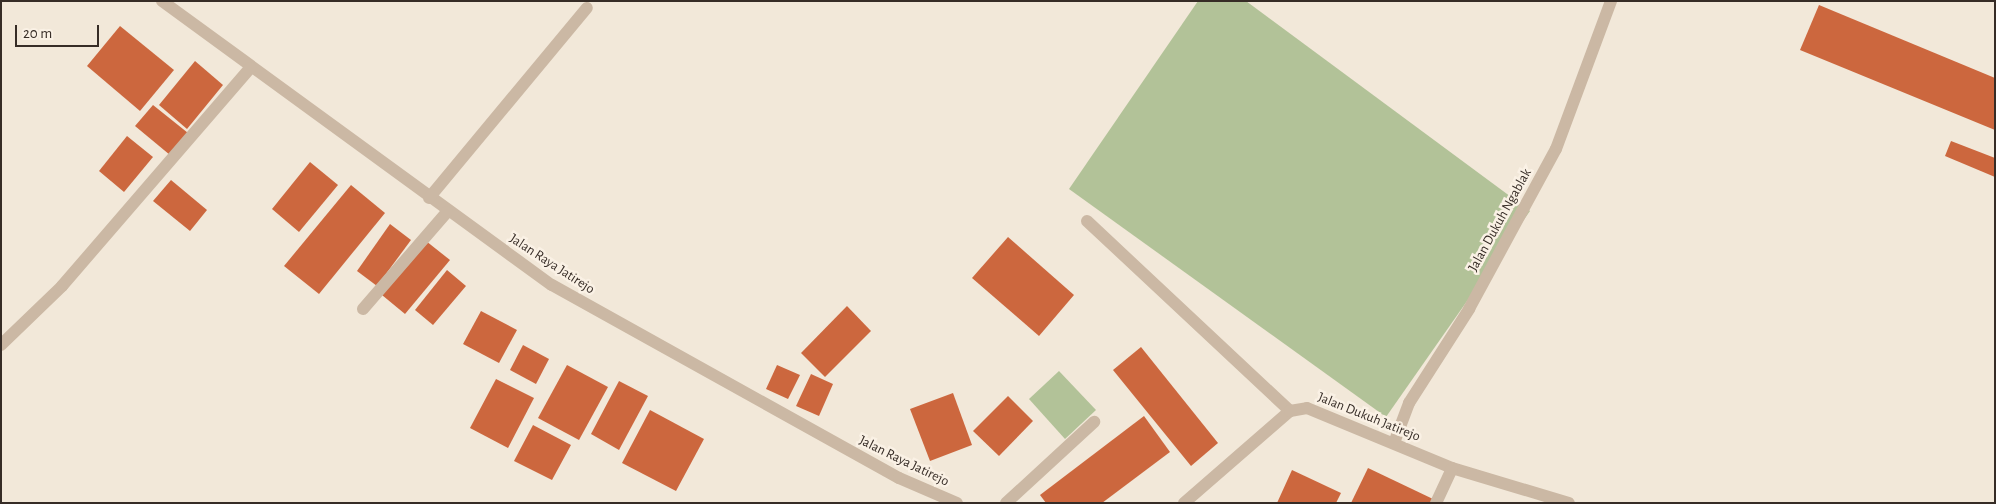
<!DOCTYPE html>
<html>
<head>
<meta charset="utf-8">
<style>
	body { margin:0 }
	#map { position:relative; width:1996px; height:504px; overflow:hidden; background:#f2e8d9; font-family:"Alegreya Sans",sans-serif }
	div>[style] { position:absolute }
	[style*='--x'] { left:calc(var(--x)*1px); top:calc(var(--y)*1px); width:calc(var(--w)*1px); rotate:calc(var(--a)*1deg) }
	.green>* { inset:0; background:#b2c298 }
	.building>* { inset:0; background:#cc673e }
	.minor>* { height:12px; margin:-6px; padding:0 6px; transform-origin:6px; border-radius:6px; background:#cbb8a4 }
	span { translate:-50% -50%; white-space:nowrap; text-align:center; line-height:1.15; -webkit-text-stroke:5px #faf1e5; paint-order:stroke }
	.street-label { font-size:14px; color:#362c26 }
	.frame { position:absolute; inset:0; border:2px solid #362c26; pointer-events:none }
	.scale { position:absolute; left:15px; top:25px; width:84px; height:22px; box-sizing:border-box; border:2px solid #362c26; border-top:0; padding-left:6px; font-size:15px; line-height:18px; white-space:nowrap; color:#362c26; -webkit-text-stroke:4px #faf1e5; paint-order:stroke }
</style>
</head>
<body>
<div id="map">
	<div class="green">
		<div style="clip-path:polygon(1198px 1px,1246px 1px,1530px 211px,1386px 417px,1069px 189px)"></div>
		<div style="clip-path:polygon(1059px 371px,1096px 410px,1065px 439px,1029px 399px)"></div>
	</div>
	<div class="building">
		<div style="clip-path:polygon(1819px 5px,1995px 78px,1995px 130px,1800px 50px)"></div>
		<div style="clip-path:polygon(120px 26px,174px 70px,140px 111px,87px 66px)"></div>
		<div style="clip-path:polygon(195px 61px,223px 85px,187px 129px,159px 105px)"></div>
		<div style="clip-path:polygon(153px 105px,188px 133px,170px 155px,135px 126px)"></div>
		<div style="clip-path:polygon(127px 136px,153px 157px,124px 192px,99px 171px)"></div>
		<div style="clip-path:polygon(1951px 141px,1995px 158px,1995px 177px,1945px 156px)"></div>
		<div style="clip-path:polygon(310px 162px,338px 185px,299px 232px,272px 209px)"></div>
		<div style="clip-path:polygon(171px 180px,207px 210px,190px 231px,153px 201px)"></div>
		<div style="clip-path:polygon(351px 185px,385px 213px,319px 294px,284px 266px)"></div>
		<div style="clip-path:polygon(390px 224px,411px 240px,377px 286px,357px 271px)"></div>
		<div style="clip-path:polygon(1008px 237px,1074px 295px,1039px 336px,972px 278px)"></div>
		<div style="clip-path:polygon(426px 241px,450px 260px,405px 314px,382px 295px)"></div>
		<div style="clip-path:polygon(447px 270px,466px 286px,433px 325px,415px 310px)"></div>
		<div style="clip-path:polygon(847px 306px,871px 331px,825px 377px,801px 353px)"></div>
		<div style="clip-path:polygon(481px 311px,517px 330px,499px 363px,463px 344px)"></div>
		<div style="clip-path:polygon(523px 345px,549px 359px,536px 384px,510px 370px)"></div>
		<div style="clip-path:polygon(1141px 347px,1218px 443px,1191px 466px,1113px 370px)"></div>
		<div style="clip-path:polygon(567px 365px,608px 387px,579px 440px,538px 418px)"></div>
		<div style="clip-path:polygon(777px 365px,800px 375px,788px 399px,766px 389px)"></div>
		<div style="clip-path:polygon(811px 374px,833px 384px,819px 416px,796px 406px)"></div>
		<div style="clip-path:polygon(496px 379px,534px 398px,508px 448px,470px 428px)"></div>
		<div style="clip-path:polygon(619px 381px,648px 396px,619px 450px,591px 434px)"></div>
		<div style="clip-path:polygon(953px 393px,972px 445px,930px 461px,910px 409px)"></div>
		<div style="clip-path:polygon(1008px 396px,1033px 421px,999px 456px,973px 431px)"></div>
		<div style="clip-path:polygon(650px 410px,704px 439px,676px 491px,622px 463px)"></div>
		<div style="clip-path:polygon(1144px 416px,1170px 452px,1102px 503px,1046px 503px,1040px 495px)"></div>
		<div style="clip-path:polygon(533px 425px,571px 445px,552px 480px,514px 461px)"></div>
		<div style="clip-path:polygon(1368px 468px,1433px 499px,1431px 503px,1351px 503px)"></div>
		<div style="clip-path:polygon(1292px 470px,1341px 493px,1336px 503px,1277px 503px)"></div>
	</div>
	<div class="minor">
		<div style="--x:162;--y:1;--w:482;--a:36.1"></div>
		<div style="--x:552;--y:285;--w:397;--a:29.1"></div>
		<div style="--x:899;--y:478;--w:63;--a:23.3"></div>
		<div style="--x:429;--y:198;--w:247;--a:-50.3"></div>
		<div style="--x:1087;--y:221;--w:278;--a:43.1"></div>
		<div style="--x:363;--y:309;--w:128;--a:-49.1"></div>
		<div style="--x:1;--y:345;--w:85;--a:-44"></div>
		<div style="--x:62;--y:286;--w:288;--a:-49.2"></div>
		<div style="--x:1394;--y:443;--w:43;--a:-69.4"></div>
		<div style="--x:1409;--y:403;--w:112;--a:-57.4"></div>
		<div style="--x:1469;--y:309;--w:182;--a:-61.5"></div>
		<div style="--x:1556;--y:149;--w:158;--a:-69.6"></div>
		<div style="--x:1006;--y:503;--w:120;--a:-42.6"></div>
		<div style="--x:1184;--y:503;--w:140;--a:-41"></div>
		<div style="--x:1290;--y:411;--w:17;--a:-10"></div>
		<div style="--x:1307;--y:408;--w:157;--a:22.5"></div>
		<div style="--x:1452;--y:468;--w:122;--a:16.7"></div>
		<div style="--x:1436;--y:503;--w:38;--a:-65"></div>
	</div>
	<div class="street-label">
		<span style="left:1500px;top:220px;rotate:-61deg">Jalan Dukuh Ngablak</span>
		<span style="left:552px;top:264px;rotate:33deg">Jalan Raya Jatirejo</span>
		<span style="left:1369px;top:417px;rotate:22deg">Jalan Dukuh Jatirejo</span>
		<span style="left:904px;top:461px;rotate:26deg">Jalan Raya Jatirejo</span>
	</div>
	<div class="frame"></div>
	<div class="scale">20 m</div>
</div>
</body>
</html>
